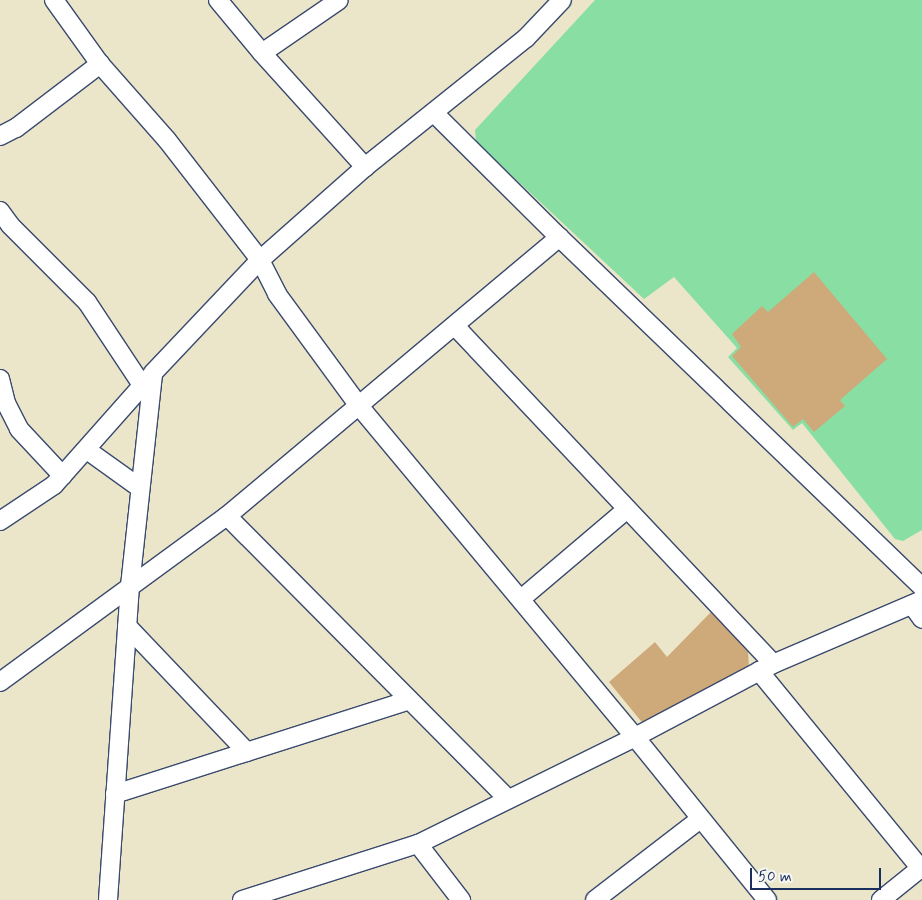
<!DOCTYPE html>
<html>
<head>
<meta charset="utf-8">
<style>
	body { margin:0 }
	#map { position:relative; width:922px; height:900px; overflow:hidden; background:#ebe6c9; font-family:Mynerve,sans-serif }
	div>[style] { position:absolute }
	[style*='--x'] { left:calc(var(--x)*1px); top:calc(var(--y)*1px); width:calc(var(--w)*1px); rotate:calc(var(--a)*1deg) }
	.green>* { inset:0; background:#89dfa3 }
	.building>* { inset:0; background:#cea97a }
	.roads { filter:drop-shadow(1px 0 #3a4a6e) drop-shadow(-1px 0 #3a4a6e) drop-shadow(0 1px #3a4a6e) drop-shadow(0 -1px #3a4a6e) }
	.minor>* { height:18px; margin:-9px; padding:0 9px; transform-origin:9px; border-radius:9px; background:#fff }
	span { translate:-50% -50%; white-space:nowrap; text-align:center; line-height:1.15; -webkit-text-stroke:4.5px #f6f6f2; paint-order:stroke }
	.scale { position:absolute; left:750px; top:868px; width:131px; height:22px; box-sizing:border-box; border:2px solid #1b2f5e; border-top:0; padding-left:6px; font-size:15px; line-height:18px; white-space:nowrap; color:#1b2f5e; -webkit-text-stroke:4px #f6f6f2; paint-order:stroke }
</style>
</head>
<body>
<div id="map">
	<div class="green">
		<div style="clip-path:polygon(595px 0,922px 0,922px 530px,903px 541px,895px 539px,802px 423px,793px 430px,728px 357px,737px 348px,674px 277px,644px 299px,476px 142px,475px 130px)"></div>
	</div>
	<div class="building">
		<div style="clip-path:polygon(814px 272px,887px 359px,840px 400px,845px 406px,814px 432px,803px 419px,793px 427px,732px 356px,741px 347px,732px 334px,762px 306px,768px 312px)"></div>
		<div style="clip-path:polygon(711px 612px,748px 651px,749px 669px,645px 726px,609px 682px,655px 642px,667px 657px)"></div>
	</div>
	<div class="roads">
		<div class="minor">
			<div style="--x:54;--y:0;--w:79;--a:54.3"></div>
			<div style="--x:100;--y:64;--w:101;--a:48.6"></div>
			<div style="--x:167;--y:140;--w:152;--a:52.2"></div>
			<div style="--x:260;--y:260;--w:38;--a:63"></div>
			<div style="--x:277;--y:294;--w:139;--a:53.8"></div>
			<div style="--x:359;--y:406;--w:431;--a:50.2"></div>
			<div style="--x:635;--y:737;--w:210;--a:51"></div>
			<div style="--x:218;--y:0;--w:69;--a:50.3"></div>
			<div style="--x:262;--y:53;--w:154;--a:47.9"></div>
			<div style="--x:262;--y:53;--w:93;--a:-34.5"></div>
			<div style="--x:434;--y:113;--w:176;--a:44.8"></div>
			<div style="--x:559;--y:237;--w:504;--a:43.96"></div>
			<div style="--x:0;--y:136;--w:18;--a:-27"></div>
			<div style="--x:16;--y:128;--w:106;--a:-37.3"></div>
			<div style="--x:0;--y:211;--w:17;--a:54"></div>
			<div style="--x:10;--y:225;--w:109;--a:45"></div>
			<div style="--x:87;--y:302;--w:100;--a:56.5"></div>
			<div style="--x:455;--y:326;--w:464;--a:46.7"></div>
			<div style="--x:0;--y:379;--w:25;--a:76"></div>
			<div style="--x:6;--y:403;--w:29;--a:63"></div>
			<div style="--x:19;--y:429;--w:64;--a:46.9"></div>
			<div style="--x:87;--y:450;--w:65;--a:35.6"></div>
			<div style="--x:227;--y:516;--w:434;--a:-40"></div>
			<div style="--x:0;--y:521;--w:65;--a:-33.7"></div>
			<div style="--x:54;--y:485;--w:144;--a:-48.4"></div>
			<div style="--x:521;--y:599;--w:139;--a:-40.3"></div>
			<div style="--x:912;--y:605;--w:17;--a:54"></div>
			<div style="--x:127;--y:626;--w:174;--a:46.4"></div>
			<div style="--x:759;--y:671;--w:257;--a:50.7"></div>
			<div style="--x:0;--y:682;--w:281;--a:-36.2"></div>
			<div style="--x:227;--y:516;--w:399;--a:45.2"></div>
			<div style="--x:115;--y:794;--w:309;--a:-17.7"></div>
			<div style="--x:418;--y:844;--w:71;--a:52.5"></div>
			<div style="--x:108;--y:900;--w:315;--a:-86"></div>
			<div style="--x:130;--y:586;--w:214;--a:-83.8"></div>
			<div style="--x:153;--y:373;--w:156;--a:-46.6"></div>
			<div style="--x:260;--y:260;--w:140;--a:-41.5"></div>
			<div style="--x:365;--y:167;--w:206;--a:-38.7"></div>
			<div style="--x:526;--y:38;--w:52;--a:-46.5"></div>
			<div style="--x:242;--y:900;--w:185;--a:-17.7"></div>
			<div style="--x:418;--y:844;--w:242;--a:-26.2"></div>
			<div style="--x:635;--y:737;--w:156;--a:-27.9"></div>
			<div style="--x:773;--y:664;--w:162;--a:-23.2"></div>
			<div style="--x:595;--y:900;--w:133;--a:-37.6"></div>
			<div style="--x:881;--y:900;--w:53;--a:-38.8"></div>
		</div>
	</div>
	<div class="scale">50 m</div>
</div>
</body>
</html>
